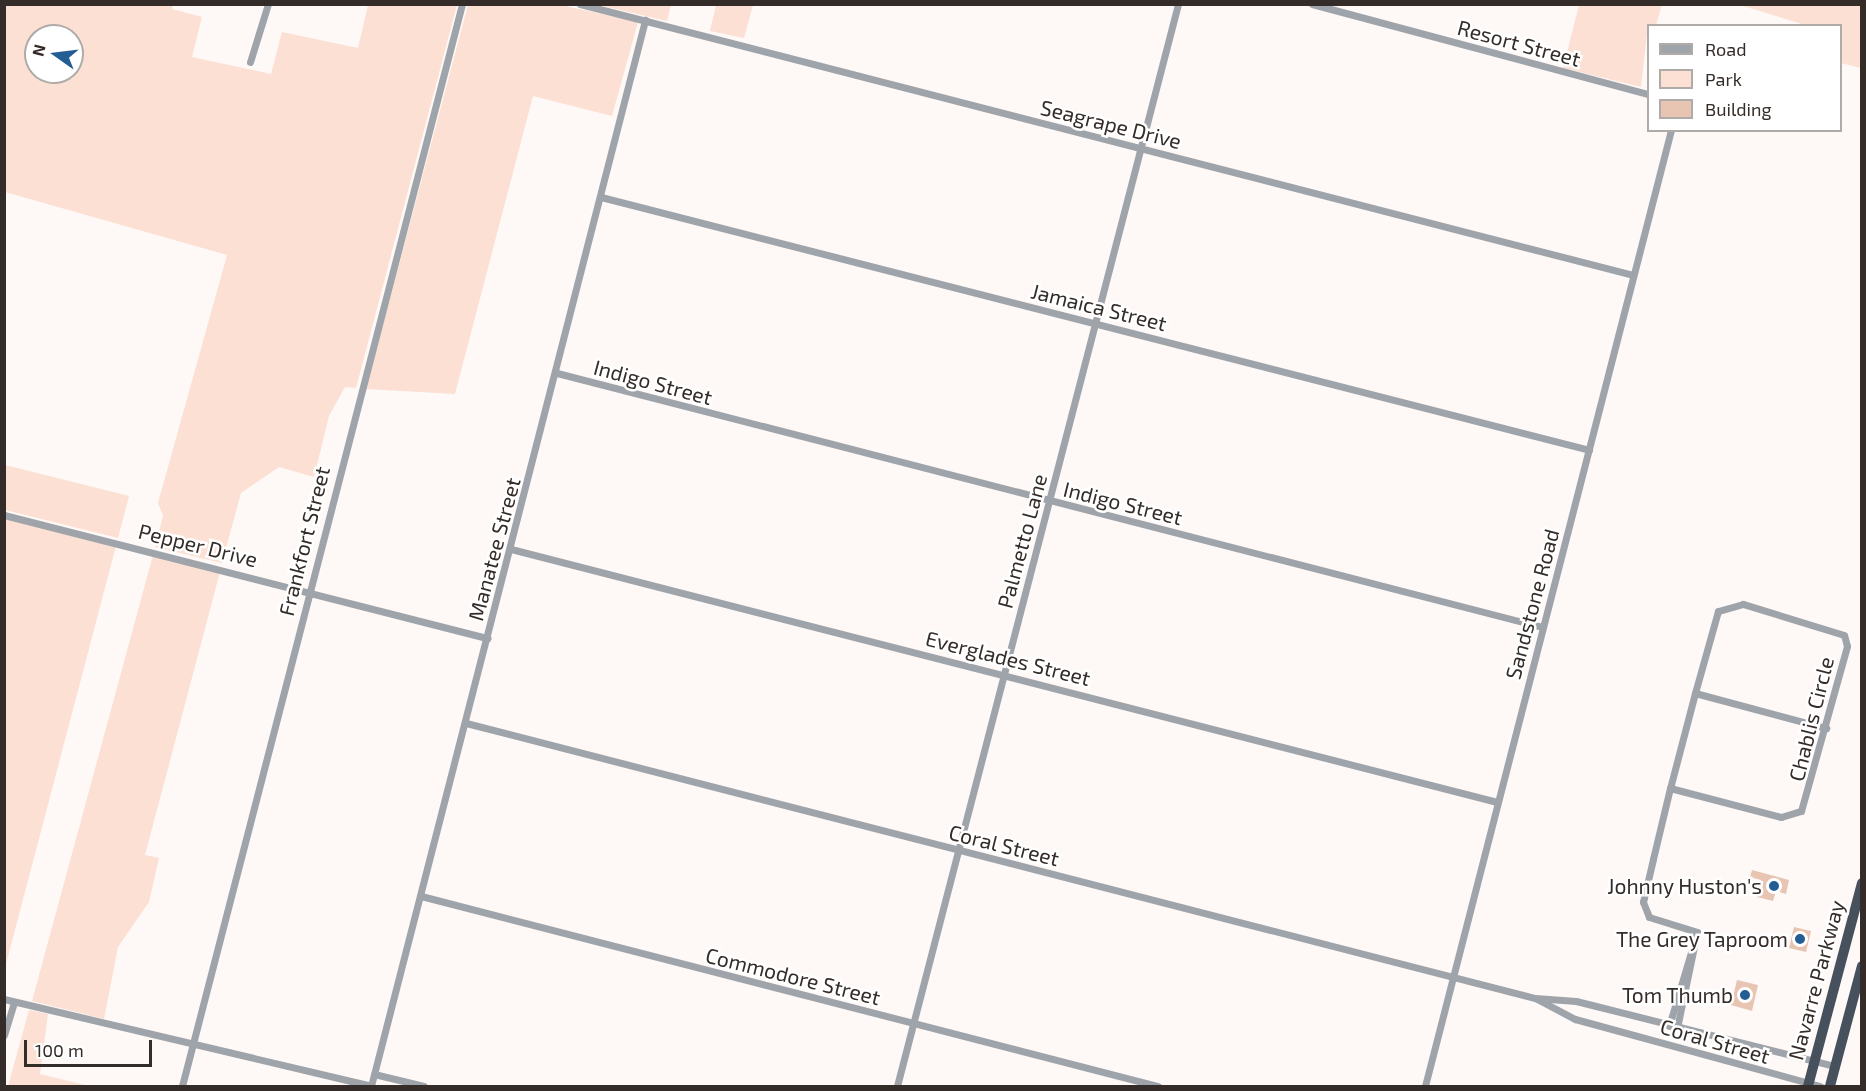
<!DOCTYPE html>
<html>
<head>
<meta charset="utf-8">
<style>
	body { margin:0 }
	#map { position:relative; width:1866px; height:1091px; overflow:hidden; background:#fef9f7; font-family:"Exo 2",sans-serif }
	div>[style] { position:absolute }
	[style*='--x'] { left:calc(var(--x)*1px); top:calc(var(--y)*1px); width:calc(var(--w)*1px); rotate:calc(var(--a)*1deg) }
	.green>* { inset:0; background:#fce0d3 }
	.building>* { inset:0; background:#e8c4b3 }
	.minor>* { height:7px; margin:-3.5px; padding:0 3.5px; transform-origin:3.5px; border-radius:3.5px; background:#9ea4aa }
	.trunk>* { height:10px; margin:-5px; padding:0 5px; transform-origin:5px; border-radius:5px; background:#46515d }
	.dots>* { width:16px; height:16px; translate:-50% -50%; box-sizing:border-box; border:3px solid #fff; border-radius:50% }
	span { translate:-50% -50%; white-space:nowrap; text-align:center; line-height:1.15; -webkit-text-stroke:5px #fff; paint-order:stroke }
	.street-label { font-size:21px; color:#342c28 }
	.poi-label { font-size:21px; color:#342c28 }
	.right { translate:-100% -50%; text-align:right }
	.frame { position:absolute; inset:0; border:6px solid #342c28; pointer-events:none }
	.legend { position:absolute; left:1647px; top:24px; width:195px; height:108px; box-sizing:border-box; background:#fff; border:2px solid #aeaba9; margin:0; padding:8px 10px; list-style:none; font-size:18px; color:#342c28 }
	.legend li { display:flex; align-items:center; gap:12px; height:30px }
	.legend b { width:30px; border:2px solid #aeaba9 }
	.north { position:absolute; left:24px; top:24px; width:60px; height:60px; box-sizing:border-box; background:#fff; border:2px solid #aeaba9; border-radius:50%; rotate:284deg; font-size:16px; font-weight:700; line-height:24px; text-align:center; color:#342c28 }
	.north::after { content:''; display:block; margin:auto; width:21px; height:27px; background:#225d94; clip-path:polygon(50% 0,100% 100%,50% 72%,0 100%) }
	.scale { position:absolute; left:24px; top:1040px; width:128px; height:27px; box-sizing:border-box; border:3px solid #342c28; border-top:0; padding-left:8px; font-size:18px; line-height:21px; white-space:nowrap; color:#342c28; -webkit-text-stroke:4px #fff; paint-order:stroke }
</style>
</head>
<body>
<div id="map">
	<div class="green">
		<div style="clip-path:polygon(evenodd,4px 5px,173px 5px,172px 9px,202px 17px,192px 57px,271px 74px,282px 32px,358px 48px,368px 5px,457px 5px,356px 388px,345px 387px,329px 416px,314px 477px,279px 467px,241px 493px,222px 563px,155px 547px,163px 516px,158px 503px,227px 255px,5px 192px,4px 5px,36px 36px,72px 36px,72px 72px,36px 72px,36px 36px)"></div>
		<div style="clip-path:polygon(468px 5px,561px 5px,638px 22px,612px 116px,533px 96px,455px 394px,366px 389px)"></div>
		<div style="clip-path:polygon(599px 5px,671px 4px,671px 5px,667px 21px)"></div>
		<div style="clip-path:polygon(716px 5px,753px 5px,744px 38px,710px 31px)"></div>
		<div style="clip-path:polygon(1579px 5px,1662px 5px,1656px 25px,1648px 26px,1641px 87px,1563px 68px)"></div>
		<div style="clip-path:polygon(1740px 5px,1861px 5px,1861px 68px,1841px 63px,1840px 26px,1805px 25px)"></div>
		<div style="clip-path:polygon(5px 465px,129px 496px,118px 538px,5px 510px)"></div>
		<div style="clip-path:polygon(5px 519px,116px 546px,5px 968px)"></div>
		<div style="clip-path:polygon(153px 555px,220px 572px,145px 855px,159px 858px,149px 902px,118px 947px,104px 1019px,32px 1001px)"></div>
		<div style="clip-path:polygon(29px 1010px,48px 1014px,40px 1074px,89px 1086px,8px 1086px)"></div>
	</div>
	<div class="building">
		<div style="clip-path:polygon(1752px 870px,1789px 880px,1786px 894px,1776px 891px,1773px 901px,1757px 897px,1761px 880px,1750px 877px)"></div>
		<div style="clip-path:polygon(1794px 927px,1811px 931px,1806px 952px,1789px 948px)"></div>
		<div style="clip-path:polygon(1737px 980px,1758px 985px,1752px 1011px,1731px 1005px)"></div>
	</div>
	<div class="minor">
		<div style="--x:580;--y:4;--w:1087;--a:14.43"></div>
		<div style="--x:1312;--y:4;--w:348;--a:15"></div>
		<div style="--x:250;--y:62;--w:61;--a:-72.8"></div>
		<div style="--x:601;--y:197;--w:1020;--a:14.36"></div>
		<div style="--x:557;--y:373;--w:1017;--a:14.46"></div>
		<div style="--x:4;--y:515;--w:499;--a:14.3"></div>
		<div style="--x:511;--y:549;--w:1018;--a:14.39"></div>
		<div style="--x:1695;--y:693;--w:136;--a:15"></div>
		<div style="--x:466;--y:723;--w:1104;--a:14.43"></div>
		<div style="--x:1535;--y:998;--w:41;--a:4.2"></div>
		<div style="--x:1576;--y:1001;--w:267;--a:14.1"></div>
		<div style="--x:1670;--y:788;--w:115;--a:14.6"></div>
		<div style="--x:1781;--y:817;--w:21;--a:-17"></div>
		<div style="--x:1801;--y:811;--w:171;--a:-74.4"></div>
		<div style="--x:1847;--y:646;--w:11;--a:-105"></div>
		<div style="--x:1844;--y:635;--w:106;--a:-162.9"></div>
		<div style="--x:1743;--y:604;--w:26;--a:164"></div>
		<div style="--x:1718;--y:611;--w:85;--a:105.7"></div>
		<div style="--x:1695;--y:693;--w:98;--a:104.7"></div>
		<div style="--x:1670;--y:788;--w:73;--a:103.5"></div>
		<div style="--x:1653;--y:859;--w:44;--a:103.1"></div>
		<div style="--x:1643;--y:902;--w:16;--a:68"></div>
		<div style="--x:1649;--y:917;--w:50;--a:17.4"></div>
		<div style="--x:421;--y:896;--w:761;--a:14.46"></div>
		<div style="--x:4;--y:999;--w:377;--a:13.3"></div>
		<div style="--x:1537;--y:999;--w:43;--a:27.8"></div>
		<div style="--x:1575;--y:1019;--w:254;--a:15.3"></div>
		<div style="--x:1669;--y:1026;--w:98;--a:-73.4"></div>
		<div style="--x:1677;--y:1028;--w:98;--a:-78.2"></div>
		<div style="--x:4;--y:1035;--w:34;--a:-73"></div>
		<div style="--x:374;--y:1074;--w:51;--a:13.5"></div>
		<div style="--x:182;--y:1086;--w:1118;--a:-75.49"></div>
		<div style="--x:371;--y:1086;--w:1101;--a:-75.58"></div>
		<div style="--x:897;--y:1086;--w:1118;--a:-75.44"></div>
		<div style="--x:1425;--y:1086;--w:987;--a:-75.57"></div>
	</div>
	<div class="trunk">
		<div style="--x:1808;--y:1086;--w:210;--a:-75.1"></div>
		<div style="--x:1830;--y:1086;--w:124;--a:-75.1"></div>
	</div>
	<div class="dots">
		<div style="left:1774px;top:886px;background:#225d94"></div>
		<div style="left:1800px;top:939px;background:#225d94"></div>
		<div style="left:1745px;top:995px;background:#225d94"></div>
	</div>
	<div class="street-label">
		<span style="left:1519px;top:43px;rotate:15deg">Resort Street</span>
		<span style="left:1111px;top:124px;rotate:14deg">Seagrape Drive</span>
		<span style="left:1099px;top:307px;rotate:14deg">Jamaica Street</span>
		<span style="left:653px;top:382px;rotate:15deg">Indigo Street</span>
		<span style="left:1123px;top:503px;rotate:14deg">Indigo Street</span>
		<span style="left:304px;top:541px;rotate:-76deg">Frankfort Street</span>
		<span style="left:1022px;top:541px;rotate:-75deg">Palmetto Lane</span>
		<span style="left:198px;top:545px;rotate:14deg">Pepper Drive</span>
		<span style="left:494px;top:549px;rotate:-75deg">Manatee Street</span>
		<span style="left:1532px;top:604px;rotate:-75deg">Sandstone Road</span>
		<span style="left:1008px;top:658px;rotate:14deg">Everglades Street</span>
		<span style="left:1811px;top:719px;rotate:-76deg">Chablis Circle</span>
		<span style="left:1004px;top:845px;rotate:14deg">Coral Street</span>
		<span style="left:793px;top:976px;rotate:14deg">Commodore Street</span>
		<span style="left:1816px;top:980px;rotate:-75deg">Navarre Parkway</span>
		<span style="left:1715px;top:1041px;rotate:16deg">Coral Street</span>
	</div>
	<div class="poi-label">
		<span class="right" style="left:1762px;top:886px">Johnny Huston's</span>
		<span class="right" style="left:1788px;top:939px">The Grey Taproom</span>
		<span class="right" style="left:1733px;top:995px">Tom Thumb</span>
	</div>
	<div class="frame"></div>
	<ul class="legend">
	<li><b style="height:8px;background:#9ea4aa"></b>Road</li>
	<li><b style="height:16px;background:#fce0d3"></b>Park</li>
	<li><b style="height:16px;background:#e8c4b3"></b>Building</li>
	</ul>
	<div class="north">N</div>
	<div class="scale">100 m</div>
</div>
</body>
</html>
